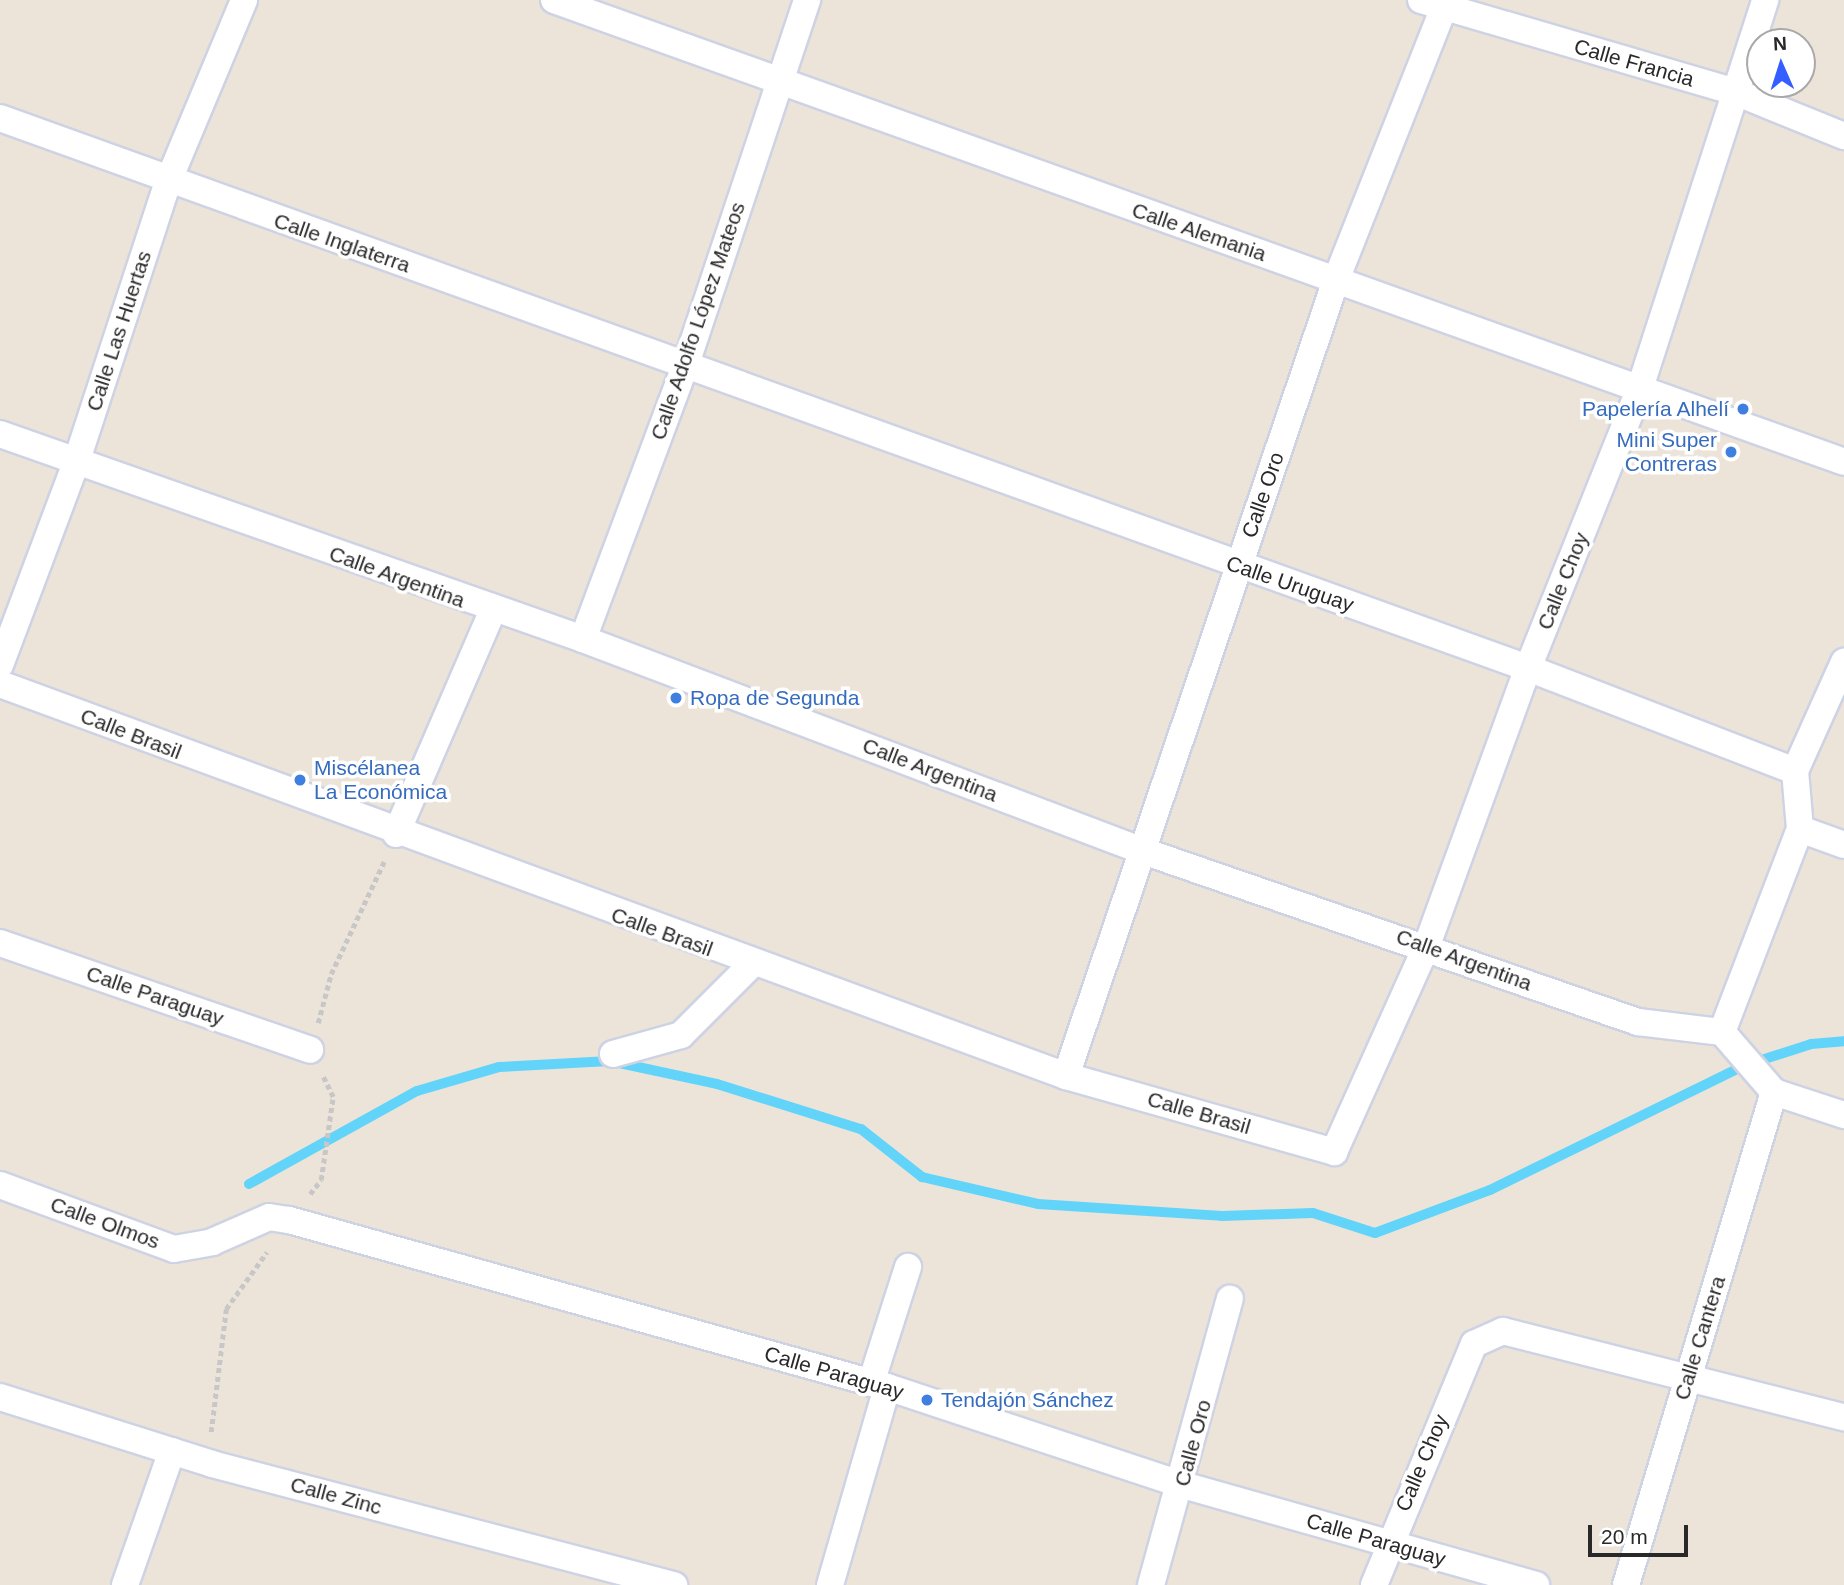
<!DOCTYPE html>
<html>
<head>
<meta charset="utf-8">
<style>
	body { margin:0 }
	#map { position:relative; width:1844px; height:1585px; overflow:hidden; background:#ede4d9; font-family:Helvetica,sans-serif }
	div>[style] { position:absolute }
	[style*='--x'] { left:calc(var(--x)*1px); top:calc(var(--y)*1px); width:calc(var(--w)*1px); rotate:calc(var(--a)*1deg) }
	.stream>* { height:10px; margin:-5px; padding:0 5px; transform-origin:5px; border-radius:5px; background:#62d4f9 }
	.path>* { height:4.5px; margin-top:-2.25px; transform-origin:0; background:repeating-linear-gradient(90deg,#c7c7c7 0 5px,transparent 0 8.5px) }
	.roads { filter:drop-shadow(2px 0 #ced3e4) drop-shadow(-2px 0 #ced3e4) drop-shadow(0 2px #ced3e4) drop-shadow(0 -2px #ced3e4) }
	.street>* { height:26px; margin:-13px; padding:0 13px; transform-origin:13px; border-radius:13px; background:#fff }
	.dots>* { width:19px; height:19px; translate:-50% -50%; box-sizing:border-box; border:4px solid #fff; border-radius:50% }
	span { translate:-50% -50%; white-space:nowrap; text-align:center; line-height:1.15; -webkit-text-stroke:7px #fff; paint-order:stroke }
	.street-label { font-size:21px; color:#292929 }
	.shop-label { font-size:21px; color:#366cbe }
	.right { translate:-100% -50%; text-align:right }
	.left { translate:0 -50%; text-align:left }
	.north { position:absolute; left:1746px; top:28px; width:70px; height:70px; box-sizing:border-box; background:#fff; border:2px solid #a9a9a9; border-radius:50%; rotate:357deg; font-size:19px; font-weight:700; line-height:28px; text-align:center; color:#292929 }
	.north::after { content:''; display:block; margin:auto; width:24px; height:32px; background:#345eff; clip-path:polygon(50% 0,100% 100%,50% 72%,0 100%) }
	.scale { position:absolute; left:1588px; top:1525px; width:100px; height:32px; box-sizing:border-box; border:4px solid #292929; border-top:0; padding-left:9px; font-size:21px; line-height:24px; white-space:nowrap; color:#292929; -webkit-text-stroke:5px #fff; paint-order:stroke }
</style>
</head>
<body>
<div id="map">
	<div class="stream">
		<div style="--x:249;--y:1184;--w:192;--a:-29"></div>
		<div style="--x:417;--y:1091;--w:85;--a:-16.3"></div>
		<div style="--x:499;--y:1067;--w:111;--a:-3.1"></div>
		<div style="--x:610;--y:1061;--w:109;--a:12.1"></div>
		<div style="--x:717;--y:1084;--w:151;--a:17.4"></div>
		<div style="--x:861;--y:1129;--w:78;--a:38.2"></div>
		<div style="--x:922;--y:1177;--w:119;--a:13.1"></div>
		<div style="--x:1038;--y:1204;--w:184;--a:3.7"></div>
		<div style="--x:1222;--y:1216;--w:91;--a:-1.9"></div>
		<div style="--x:1313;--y:1213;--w:65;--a:17.9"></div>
		<div style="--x:1375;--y:1233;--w:123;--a:-20.5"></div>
		<div style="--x:1490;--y:1190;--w:282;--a:-26.1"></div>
		<div style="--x:1743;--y:1066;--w:71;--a:-17.9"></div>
		<div style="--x:1811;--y:1044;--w:33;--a:-5"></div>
	</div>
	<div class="path">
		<div style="--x:318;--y:1023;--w:51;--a:-75.1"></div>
		<div style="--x:331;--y:974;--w:126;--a:-64.7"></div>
		<div style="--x:310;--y:1194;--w:18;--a:-52"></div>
		<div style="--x:321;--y:1180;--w:84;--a:-81.8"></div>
		<div style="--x:333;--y:1097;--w:25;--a:-116"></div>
		<div style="--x:211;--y:1432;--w:124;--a:-83"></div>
		<div style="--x:226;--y:1309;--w:70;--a:-54.3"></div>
	</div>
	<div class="roads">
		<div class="street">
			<div style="--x:554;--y:0;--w:1370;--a:19.7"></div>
			<div style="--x:1421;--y:0;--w:325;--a:16.3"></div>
			<div style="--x:1733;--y:91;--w:120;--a:22.1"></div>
			<div style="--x:0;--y:118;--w:1624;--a:19.8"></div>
			<div style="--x:1528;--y:668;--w:286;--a:21.1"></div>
			<div style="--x:0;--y:434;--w:618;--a:19.37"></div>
			<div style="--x:583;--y:639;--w:599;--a:20.74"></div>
			<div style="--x:1143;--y:851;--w:524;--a:19.06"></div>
			<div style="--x:1638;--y:1022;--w:85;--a:6.8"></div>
			<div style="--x:1722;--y:1032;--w:79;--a:49.1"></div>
			<div style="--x:1774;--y:1092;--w:74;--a:18.2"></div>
			<div style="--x:583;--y:639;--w:294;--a:-69.5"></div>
			<div style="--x:686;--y:364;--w:384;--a:-71.6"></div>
			<div style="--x:0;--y:665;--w:219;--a:-69.4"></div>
			<div style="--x:77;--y:460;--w:293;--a:-71.9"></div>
			<div style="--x:168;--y:182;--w:197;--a:-67.3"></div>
			<div style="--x:0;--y:684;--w:1136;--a:20.19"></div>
			<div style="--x:1066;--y:1076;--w:279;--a:15.8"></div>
			<div style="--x:1334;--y:1152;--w:227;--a:-65.8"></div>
			<div style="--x:1427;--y:945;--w:295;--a:-70"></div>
			<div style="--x:1528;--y:668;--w:302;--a:-68.2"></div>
			<div style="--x:1640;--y:388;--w:408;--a:-72.1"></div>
			<div style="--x:1800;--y:829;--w:47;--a:20"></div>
			<div style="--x:396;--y:834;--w:242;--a:-66.6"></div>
			<div style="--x:0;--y:943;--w:328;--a:19"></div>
			<div style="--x:1722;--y:1032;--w:217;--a:-69"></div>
			<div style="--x:1800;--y:829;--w:58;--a:-94.9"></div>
			<div style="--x:1795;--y:771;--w:120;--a:-65.8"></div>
			<div style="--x:613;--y:1054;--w:71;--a:-15.6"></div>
			<div style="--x:681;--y:1035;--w:100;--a:-45"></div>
			<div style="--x:1066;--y:1076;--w:841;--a:-71.26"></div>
			<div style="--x:1336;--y:280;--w:301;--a:-68.4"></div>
			<div style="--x:0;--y:1185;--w:185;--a:20.2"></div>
			<div style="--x:174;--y:1249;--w:39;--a:-10"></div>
			<div style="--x:212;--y:1242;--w:62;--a:-23.7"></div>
			<div style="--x:269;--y:1217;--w:20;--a:9"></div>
			<div style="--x:289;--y:1220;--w:621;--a:15.6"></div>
			<div style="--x:887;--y:1387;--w:312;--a:18.3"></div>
			<div style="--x:1183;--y:1485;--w:367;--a:15.8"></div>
			<div style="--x:871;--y:1383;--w:122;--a:-72.3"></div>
			<div style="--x:0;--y:1397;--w:222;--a:17.5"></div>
			<div style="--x:212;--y:1464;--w:478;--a:14.7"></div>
			<div style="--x:125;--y:1585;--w:142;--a:-70.7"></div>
			<div style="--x:830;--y:1585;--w:206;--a:-73.9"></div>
			<div style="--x:1151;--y:1585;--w:297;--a:-74.6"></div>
			<div style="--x:1374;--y:1585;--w:261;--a:-67.5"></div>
			<div style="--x:1474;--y:1344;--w:32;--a:-24"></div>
			<div style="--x:1503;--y:1331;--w:352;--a:14.2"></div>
			<div style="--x:1626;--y:1585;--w:515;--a:-73.29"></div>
		</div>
	</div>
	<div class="dots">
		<div style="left:1743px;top:409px;background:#3f7fe0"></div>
		<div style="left:1731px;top:452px;background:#3f7fe0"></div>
		<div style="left:676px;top:698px;background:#3f7fe0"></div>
		<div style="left:300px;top:780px;background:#3f7fe0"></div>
		<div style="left:927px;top:1400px;background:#3f7fe0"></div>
	</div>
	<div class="street-label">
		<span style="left:1634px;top:63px;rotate:16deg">Calle Francia</span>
		<span style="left:1199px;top:232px;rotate:19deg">Calle Alemania</span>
		<span style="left:342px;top:243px;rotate:19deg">Calle Inglaterra</span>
		<span style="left:698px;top:321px;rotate:-71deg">Calle Adolfo López Mateos</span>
		<span style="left:119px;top:331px;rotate:-72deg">Calle Las Huertas</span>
		<span style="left:1263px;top:495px;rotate:-71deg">Calle Oro</span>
		<span style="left:397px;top:577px;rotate:20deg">Calle Argentina</span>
		<span style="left:1563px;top:581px;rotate:-68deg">Calle Choy</span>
		<span style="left:1290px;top:584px;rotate:19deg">Calle Uruguay</span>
		<span style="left:131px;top:734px;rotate:21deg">Calle Brasil</span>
		<span style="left:930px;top:770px;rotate:21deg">Calle Argentina</span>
		<span style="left:662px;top:932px;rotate:20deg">Calle Brasil</span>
		<span style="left:1464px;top:960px;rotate:20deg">Calle Argentina</span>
		<span style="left:155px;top:996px;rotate:19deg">Calle Paraguay</span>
		<span style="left:1199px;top:1113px;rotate:16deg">Calle Brasil</span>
		<span style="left:105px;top:1223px;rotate:20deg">Calle Olmos</span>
		<span style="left:1700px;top:1338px;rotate:-73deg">Calle Cantera</span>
		<span style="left:834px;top:1373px;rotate:16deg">Calle Paraguay</span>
		<span style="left:1193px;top:1443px;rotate:-75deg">Calle Oro</span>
		<span style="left:1422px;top:1463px;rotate:-67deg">Calle Choy</span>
		<span style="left:336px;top:1496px;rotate:15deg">Calle Zinc</span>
		<span style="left:1376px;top:1540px;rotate:16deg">Calle Paraguay</span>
	</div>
	<div class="shop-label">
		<span class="right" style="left:1729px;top:409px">Papelería Alhelí</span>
		<span class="right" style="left:1717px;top:452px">Mini Super<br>Contreras</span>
		<span class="left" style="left:690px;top:698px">Ropa de Segunda</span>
		<span class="left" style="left:314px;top:780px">Miscélanea<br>La Económica</span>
		<span class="left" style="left:941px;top:1400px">Tendajón Sánchez</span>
	</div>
	<div class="north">N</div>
	<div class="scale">20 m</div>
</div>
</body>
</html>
